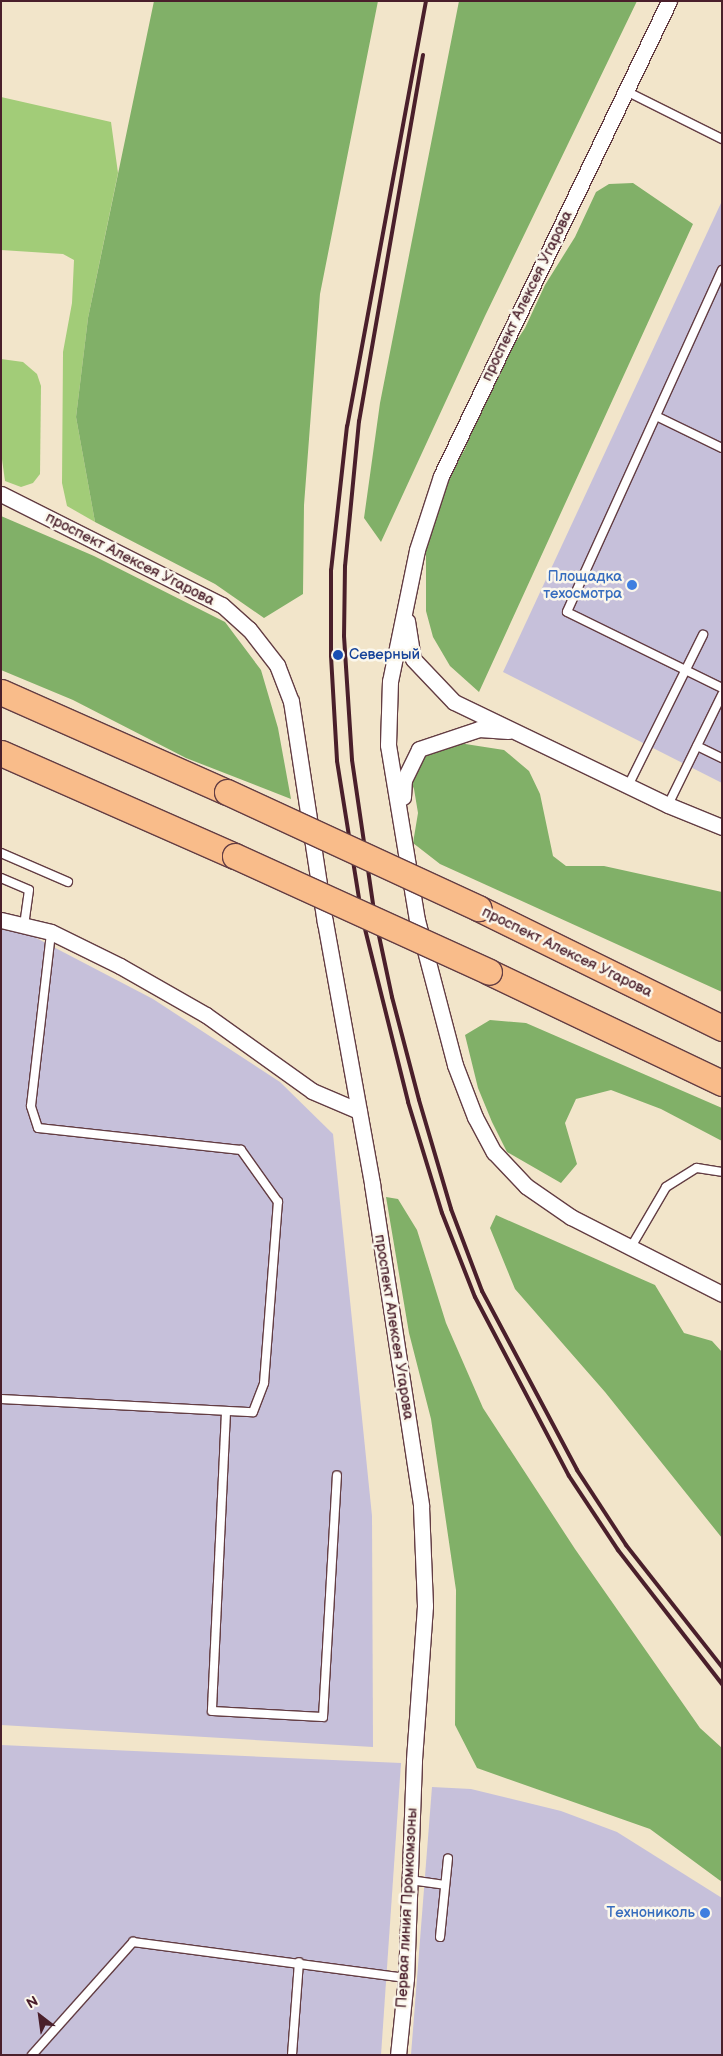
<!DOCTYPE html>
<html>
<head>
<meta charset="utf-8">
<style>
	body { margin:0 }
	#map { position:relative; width:723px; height:2056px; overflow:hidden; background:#f2e5ca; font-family:"Balsamiq Sans",sans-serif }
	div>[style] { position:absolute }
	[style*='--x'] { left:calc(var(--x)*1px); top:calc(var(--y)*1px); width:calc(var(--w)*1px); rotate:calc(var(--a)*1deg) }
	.industrial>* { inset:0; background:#c6c0da }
	.green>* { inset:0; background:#a2cc78 }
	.forest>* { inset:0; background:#81b068 }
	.roads { filter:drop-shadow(1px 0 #633d43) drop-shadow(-1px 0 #633d43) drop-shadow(0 1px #633d43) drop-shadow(0 -1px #633d43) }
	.service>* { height:8px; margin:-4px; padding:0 4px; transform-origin:4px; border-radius:4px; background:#fff }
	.minor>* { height:15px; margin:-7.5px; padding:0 7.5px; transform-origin:7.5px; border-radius:7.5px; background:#fff }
	.primary>* { height:25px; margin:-12.5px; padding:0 12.5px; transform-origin:12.5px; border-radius:12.5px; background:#f9bc8a }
	.rail>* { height:4px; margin:-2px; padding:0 2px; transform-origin:2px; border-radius:2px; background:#4a1f2b }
	.bridges { filter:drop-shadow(1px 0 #633d43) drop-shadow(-1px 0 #633d43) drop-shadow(0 1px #633d43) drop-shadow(0 -1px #633d43) }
	.primary-bridge>* { height:25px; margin:-12.5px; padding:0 12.5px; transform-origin:12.5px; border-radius:12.5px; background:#f9bc8a }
	.dots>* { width:14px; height:14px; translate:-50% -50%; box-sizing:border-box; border:2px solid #fbf7ec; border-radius:50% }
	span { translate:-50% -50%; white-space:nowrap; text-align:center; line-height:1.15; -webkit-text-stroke:5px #fbf7ec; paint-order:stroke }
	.street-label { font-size:15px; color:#4a1f2b }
	.shop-label { font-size:15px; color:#366cbe }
	.right { translate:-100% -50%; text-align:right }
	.transit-label { font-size:15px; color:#164399 }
	.left { translate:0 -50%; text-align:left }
	.frame { position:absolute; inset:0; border:2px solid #4a1f2b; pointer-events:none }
	.north { position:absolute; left:15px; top:1991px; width:50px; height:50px; -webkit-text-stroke:4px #fbf7ec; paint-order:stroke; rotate:330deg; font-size:14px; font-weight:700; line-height:20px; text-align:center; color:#4a1f2b }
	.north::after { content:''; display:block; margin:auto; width:18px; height:22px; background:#4a1f2b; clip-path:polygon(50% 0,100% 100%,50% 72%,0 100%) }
</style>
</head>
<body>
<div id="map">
	<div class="industrial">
		<div style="clip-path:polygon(721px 203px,722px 203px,722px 783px,503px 672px)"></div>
		<div style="clip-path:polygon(1px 925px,19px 929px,153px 999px,280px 1082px,333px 1134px,372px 1516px,373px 1747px,1px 1725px)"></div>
		<div style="clip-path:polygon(1px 1745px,401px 1763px,381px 2055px,1px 2055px)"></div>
		<div style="clip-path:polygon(432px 1787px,471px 1789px,561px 1811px,617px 1832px,722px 1898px,722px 2055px,411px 2055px)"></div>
	</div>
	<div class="green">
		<div style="clip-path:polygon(1px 97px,111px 122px,118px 173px,88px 318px,76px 417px,95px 522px,67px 506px,62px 483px,63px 352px,72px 303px,74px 260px,63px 254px,1px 250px)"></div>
		<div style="clip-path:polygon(1px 359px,23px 362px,37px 374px,41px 386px,40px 474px,33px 483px,21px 487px,5px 481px,1px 452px)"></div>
	</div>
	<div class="forest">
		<div style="clip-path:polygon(154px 1px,378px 1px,320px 294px,304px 505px,303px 594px,264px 618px,215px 584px,95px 522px,76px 417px,88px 318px)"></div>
		<div style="clip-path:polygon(459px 1px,637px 1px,485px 316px,381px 542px,364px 518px,380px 403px)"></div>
		<div style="clip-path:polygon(633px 183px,693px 224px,479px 692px,450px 666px,433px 637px,426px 611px,426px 539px,432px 503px,465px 449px,492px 378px,525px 328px,545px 285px,575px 237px,596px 192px,609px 184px)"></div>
		<div style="clip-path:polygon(1px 516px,94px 556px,225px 622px,261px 670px,278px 728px,291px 799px,186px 758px,73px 700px,1px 670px)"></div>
		<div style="clip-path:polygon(446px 741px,504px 750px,529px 771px,540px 794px,553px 856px,566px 866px,604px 866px,722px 892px,722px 992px,440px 864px,413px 843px,418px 813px,414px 789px,407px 773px,424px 753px)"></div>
		<div style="clip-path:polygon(490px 1020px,526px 1023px,722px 1108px,722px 1141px,661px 1109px,611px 1090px,576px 1099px,565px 1123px,577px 1164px,561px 1183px,507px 1152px,492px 1122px,478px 1088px,465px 1035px)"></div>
		<div style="clip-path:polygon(386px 1197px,398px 1199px,417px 1230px,446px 1323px,483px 1408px,575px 1549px,700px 1728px,722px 1748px,722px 1882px,650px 1829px,477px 1768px,455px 1725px,456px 1590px,431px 1419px,409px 1333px)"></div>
		<div style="clip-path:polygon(496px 1215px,655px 1285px,684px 1333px,712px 1341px,722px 1352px,722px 1538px,605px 1392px,515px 1289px,490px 1228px)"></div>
	</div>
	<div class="roads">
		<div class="service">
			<div style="--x:626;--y:91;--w:107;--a:26.6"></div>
			<div style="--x:722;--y:270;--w:375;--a:114.4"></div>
			<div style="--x:567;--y:612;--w:173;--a:26.1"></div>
			<div style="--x:656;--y:416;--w:73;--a:25.9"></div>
			<div style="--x:697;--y:746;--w:28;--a:26"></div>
			<div style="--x:628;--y:786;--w:169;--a:-63.6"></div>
			<div style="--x:668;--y:805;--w:123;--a:-63.9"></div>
			<div style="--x:1;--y:853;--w:73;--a:23.4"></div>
			<div style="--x:1;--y:878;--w:30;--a:23"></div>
			<div style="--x:29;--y:890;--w:36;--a:98"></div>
			<div style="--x:631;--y:1247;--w:69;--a:-59.7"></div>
			<div style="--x:666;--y:1187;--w:36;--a:-32"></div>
			<div style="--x:697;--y:1168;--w:25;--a:9"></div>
			<div style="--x:1;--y:1399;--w:252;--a:3"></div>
			<div style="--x:253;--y:1412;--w:31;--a:-69"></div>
			<div style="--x:264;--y:1383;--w:182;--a:-85.6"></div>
			<div style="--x:278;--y:1202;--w:64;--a:-125.4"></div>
			<div style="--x:241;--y:1150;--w:204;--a:-173.8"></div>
			<div style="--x:38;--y:1128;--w:23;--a:-108"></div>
			<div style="--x:31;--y:1106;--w:175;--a:-83.4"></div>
			<div style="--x:226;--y:1412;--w:299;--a:92.7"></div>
			<div style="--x:212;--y:1711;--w:111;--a:3.1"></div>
			<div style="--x:323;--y:1717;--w:242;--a:-86.7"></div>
			<div style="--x:410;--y:1880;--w:35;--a:8"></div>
			<div style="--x:440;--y:1937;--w:79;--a:-84.2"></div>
			<div style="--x:32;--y:2055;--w:152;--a:-48.2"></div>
			<div style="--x:133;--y:1942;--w:275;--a:7.5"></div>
			<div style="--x:292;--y:2055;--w:93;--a:-85.7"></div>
		</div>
		<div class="minor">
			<div style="--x:669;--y:1;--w:527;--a:115.64"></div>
			<div style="--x:441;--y:476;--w:78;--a:108"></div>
			<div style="--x:417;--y:550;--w:134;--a:101.6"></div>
			<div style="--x:390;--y:681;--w:64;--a:91.8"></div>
			<div style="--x:388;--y:745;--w:177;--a:80.6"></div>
			<div style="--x:417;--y:920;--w:150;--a:75.3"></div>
			<div style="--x:455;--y:1065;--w:56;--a:69"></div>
			<div style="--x:475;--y:1117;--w:40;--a:62"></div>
			<div style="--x:494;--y:1152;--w:47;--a:46.7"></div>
			<div style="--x:526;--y:1186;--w:55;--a:34.6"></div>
			<div style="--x:571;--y:1217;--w:169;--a:27"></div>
			<div style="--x:1;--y:494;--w:247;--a:26.7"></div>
			<div style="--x:222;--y:605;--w:36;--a:42"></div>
			<div style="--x:249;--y:629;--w:46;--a:52.1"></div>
			<div style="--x:277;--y:665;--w:39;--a:69"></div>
			<div style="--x:291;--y:701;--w:224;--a:81.3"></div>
			<div style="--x:325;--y:922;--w:266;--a:79.8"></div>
			<div style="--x:372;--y:1184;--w:326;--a:81.3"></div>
			<div style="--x:421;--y:1506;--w:100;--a:87.7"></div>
			<div style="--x:425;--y:1606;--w:155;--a:94.1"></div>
			<div style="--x:414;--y:1761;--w:217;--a:92.1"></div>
			<div style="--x:406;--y:1978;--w:77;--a:95.9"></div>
			<div style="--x:407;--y:621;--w:38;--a:81"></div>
			<div style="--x:413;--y:659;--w:59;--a:46.4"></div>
			<div style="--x:454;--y:702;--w:237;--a:25.7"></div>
			<div style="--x:668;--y:805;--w:58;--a:22.2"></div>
			<div style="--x:403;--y:797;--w:17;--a:-87"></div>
			<div style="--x:404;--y:780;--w:34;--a:-64"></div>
			<div style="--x:419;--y:749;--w:63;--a:-18.4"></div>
			<div style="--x:479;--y:729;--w:29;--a:4"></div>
			<div style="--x:1;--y:920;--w:51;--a:13.5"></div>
			<div style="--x:51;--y:932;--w:77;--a:26.2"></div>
			<div style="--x:120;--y:966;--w:99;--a:29.7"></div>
			<div style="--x:206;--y:1015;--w:130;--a:35.6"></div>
			<div style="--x:312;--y:1091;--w:51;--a:23.1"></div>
		</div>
		<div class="primary">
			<div style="--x:1;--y:692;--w:247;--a:23.9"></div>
			<div style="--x:1;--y:753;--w:256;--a:23.8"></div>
			<div style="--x:478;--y:908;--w:272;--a:26.2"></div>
			<div style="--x:489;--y:972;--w:258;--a:25.5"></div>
		</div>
	</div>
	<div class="rail">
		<div style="--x:426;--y:1;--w:432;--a:100.5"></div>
		<div style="--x:347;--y:426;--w:145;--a:96.3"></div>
		<div style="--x:331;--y:570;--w:86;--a:90"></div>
		<div style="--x:331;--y:656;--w:105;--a:86.7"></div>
		<div style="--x:337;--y:761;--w:158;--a:80.9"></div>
		<div style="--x:362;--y:917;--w:191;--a:76"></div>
		<div style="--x:408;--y:1102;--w:116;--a:73"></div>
		<div style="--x:442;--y:1213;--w:90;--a:68.6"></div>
		<div style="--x:475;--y:1297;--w:202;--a:62.3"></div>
		<div style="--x:569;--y:1476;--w:89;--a:56.5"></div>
		<div style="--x:618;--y:1550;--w:170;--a:52.2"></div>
		<div style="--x:423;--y:55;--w:372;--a:99.9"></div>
		<div style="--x:359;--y:421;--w:146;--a:95.5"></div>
		<div style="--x:345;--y:566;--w:70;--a:90.8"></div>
		<div style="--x:344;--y:636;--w:124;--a:86.3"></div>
		<div style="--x:352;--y:760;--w:159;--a:81.7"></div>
		<div style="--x:375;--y:917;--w:82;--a:78"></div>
		<div style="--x:392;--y:997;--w:106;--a:75.3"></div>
		<div style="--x:419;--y:1100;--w:114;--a:73.6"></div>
		<div style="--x:451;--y:1209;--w:88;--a:69.3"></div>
		<div style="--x:482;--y:1291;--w:203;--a:62"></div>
		<div style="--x:577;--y:1470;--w:90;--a:56.8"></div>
		<div style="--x:626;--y:1545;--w:155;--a:51.8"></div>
	</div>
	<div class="bridges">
		<div class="primary-bridge">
			<div style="--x:227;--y:792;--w:277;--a:24.8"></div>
			<div style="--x:235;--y:856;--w:279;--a:24.5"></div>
		</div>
	</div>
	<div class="dots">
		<div style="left:632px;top:585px;background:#3f7fe0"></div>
		<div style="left:338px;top:655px;background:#1a4fb4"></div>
		<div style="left:705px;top:1913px;background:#3f7fe0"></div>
	</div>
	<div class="street-label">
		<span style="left:527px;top:296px;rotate:-64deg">проспект Алексея Угарова</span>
		<span style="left:130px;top:559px;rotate:27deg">проспект Алексея Угарова</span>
		<span style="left:567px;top:952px;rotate:26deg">проспект Алексея Угарова</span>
		<span style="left:394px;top:1327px;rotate:81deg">проспект Алексея Угарова</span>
		<span style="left:407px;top:1908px;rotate:-87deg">Первая линия Промкомзоны</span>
	</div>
	<div class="shop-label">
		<span class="right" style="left:622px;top:585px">Площадка<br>техосмотра</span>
		<span class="right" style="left:695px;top:1913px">Технониколь</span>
	</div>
	<div class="transit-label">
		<span class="left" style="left:349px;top:655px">Северный</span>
	</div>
	<div class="frame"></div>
	<div class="north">N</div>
</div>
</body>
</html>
